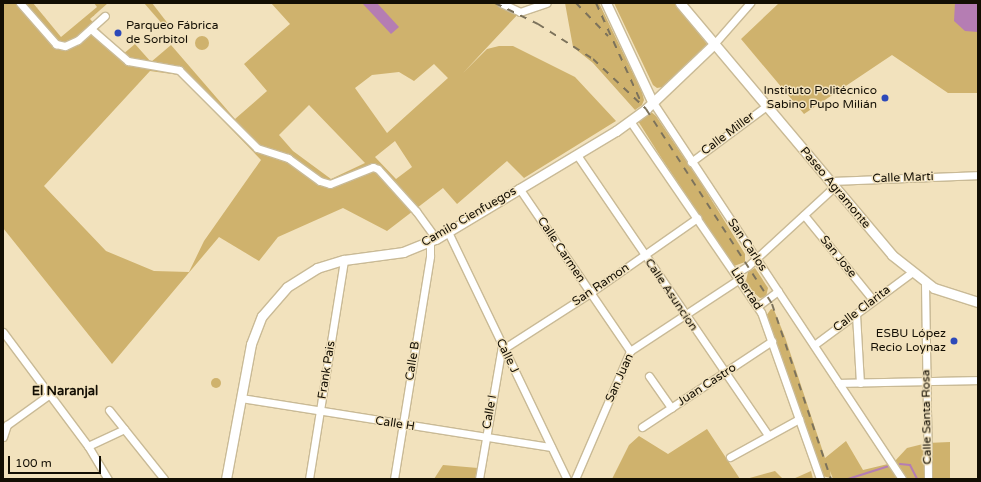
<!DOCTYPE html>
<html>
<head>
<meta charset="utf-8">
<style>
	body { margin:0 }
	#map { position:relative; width:981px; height:482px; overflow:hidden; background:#f2e2bd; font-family:"Varela Round",sans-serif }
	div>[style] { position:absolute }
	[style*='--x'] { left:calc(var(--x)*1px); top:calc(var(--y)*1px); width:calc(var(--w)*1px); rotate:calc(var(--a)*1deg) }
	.green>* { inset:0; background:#cfb26d }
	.round { border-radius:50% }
	.water>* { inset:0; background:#b57db3 }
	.stream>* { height:2px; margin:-1px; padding:0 1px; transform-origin:1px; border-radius:1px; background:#b57db3 }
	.roads { filter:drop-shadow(1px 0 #c9ba96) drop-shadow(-1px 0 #c9ba96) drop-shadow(0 1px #c9ba96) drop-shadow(0 -1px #c9ba96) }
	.street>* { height:7px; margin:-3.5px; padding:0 3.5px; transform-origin:3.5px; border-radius:3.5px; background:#fff }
	.secondary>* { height:9px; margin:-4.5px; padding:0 4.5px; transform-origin:4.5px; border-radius:4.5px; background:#fff }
	.rail>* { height:2px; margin-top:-1px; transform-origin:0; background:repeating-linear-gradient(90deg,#7c725b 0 7px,transparent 0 14px) }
	.dots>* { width:11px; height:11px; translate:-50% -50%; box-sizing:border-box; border:2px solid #f2e2bd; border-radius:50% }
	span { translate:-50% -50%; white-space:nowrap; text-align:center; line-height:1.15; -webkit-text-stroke:3px #f2e2bd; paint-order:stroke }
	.poi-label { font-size:12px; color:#130e03 }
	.left { translate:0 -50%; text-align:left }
	.right { translate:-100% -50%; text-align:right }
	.street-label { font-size:12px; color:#130e03 }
	.neighbourhood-label { font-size:13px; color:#130e03; font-weight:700 }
	.frame { position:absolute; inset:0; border:4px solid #130e03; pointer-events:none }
	.scale { position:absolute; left:8px; top:456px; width:93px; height:18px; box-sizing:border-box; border:2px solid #130e03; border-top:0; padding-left:5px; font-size:12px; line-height:14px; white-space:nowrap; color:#130e03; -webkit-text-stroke:3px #f2e2bd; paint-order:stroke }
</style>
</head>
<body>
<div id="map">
	<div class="green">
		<div style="clip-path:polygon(evenodd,3px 3px,33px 3px,61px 37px,97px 7px,94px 3px,108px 3px,90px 19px,122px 55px,135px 44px,151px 62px,171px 45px,235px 119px,267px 91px,244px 64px,290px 24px,271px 3px,501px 3px,520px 12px,463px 73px,487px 49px,499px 46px,513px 46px,575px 77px,616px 121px,524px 178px,507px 161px,457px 204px,443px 188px,387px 231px,343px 208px,278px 237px,259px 261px,219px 237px,112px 364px,3px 228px,3px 3px,434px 64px,448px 78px,387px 133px,355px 88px,372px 75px,399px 72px,414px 81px,434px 64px,3px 3px,150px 71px,179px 75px,261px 160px,204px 241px,189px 272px,154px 271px,106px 251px,44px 186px,150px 71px,3px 3px,309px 105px,365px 163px,331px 179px,293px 151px,279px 135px,309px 105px,3px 3px,395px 141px,412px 167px,396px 179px,375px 157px,395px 141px)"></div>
		<div style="clip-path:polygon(144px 3px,152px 3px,169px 25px,164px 26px)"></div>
		<div style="clip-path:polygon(565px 3px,599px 3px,642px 92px,644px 100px,642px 105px,635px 110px,593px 63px,573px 47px)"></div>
		<div style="clip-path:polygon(614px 3px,674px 3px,707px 44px,663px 87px,657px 88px,653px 85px)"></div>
		<div style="clip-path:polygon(779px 3px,978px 3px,978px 93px,948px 93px,892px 55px,804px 114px,741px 39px)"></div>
		<div class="round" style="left:195px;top:36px;width:14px;height:14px"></div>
		<div style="clip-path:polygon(650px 111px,656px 116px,701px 183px,745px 254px,745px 262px,734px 266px,662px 159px,638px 121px)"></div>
		<div style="clip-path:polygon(755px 268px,768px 288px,766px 297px,760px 298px,753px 292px,746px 281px,748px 272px)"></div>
		<div style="clip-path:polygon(771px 309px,774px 310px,785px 337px,825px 458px,846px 441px,863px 470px,888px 464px,902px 479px,833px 479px,830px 471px,831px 478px,822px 476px,766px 316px)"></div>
		<div class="round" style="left:211px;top:378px;width:10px;height:10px"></div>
		<div style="clip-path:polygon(707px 429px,740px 479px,612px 479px,629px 445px,639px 436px,668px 454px)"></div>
		<div style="clip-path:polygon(950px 442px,950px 479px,905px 479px,894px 462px,907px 448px,927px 443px)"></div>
		<div style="clip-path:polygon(443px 465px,478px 468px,476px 479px,434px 479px)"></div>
		<div style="clip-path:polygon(775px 471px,783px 479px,746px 479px)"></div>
		<div style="clip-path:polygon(811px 471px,813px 479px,793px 479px)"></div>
	</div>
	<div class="water">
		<div style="clip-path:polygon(362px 3px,377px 3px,399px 27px,391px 34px)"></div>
		<div style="clip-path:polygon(955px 3px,978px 3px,978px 32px,965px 31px,954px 21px)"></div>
	</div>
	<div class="stream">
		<div style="--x:900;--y:464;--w:10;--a:6"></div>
		<div style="--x:910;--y:465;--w:16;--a:63"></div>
		<div style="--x:848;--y:479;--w:43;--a:-17.6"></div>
	</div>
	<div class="roads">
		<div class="street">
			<div style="--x:20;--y:3;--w:55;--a:48.7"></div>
			<div style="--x:56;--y:44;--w:9;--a:13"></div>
			<div style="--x:65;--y:46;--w:14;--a:-25"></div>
			<div style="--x:78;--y:40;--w:36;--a:-42"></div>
			<div style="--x:501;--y:3;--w:21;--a:25"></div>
			<div style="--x:520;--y:12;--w:28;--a:-19"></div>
			<div style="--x:91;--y:29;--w:49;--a:40.9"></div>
			<div style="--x:128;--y:61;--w:52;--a:10"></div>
			<div style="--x:179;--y:70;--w:110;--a:45"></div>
			<div style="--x:257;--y:148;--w:33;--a:18"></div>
			<div style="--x:288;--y:158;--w:39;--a:36"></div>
			<div style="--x:320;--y:181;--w:10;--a:17"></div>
			<div style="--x:330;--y:184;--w:46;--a:-21.6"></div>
			<div style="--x:373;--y:167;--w:5;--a:22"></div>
			<div style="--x:378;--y:169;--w:57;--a:47.9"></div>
			<div style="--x:416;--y:211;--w:34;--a:54"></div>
			<div style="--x:714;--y:44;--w:55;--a:-48.7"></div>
			<div style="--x:652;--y:101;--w:453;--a:56.5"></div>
			<div style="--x:630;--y:121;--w:232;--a:55.6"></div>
			<div style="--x:761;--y:312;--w:177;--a:70.5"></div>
			<div style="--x:577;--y:155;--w:338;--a:55.7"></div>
			<div style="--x:691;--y:162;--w:92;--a:-36.6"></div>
			<div style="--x:829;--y:181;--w:149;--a:-2.3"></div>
			<div style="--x:519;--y:188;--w:197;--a:55.7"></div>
			<div style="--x:804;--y:215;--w:109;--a:50.9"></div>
			<div style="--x:448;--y:232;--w:274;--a:64.3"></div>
			<div style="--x:735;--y:274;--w:15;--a:-32"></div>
			<div style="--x:748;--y:266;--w:117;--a:-42.6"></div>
			<div style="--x:925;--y:283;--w:196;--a:89.1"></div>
			<div style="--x:758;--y:306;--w:25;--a:-37"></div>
			<div style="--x:856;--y:314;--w:69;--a:86.7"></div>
			<div style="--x:3;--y:332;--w:142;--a:53.3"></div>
			<div style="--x:88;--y:446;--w:39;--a:59"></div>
			<div style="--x:814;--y:345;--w:121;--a:-36.6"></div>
			<div style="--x:503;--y:349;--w:103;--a:-32.8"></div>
			<div style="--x:590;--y:293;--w:131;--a:-35"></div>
			<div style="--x:649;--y:376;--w:39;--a:55"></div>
			<div style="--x:839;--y:383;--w:139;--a:-1.2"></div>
			<div style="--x:241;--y:398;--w:314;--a:9"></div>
			<div style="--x:109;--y:410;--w:88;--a:51.4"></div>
			<div style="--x:642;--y:427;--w:156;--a:-33.5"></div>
			<div style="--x:3;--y:437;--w:13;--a:-72"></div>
			<div style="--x:7;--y:425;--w:53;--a:-35.8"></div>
			<div style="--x:88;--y:446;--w:40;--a:-25"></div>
			<div style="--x:730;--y:457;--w:79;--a:-28.8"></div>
			<div style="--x:309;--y:479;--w:222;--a:-80.9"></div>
			<div style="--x:394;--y:479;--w:226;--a:-80.8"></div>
			<div style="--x:430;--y:256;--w:14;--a:-90"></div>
			<div style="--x:479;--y:479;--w:135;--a:-80.2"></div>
			<div style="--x:575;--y:479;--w:139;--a:-66.7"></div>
			<div style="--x:630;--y:351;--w:131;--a:-33.4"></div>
		</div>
		<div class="secondary">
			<div style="--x:606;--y:3;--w:108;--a:64.9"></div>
			<div style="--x:680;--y:3;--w:329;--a:49.9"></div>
			<div style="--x:892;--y:255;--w:53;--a:38.2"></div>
			<div style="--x:934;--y:288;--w:46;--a:17.7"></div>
			<div style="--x:226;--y:479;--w:137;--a:-79.5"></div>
			<div style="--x:251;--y:344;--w:30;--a:-69"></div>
			<div style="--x:262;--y:316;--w:38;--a:-49"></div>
			<div style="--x:287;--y:287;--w:36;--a:-32"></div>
			<div style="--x:317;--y:268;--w:28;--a:-17"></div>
			<div style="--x:344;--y:260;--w:60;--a:-7.7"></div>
			<div style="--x:403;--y:252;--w:35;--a:-22"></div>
			<div style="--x:436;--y:239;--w:210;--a:-31"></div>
			<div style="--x:616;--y:131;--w:37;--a:-36"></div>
			<div style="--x:646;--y:109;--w:94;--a:-43.7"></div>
		</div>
	</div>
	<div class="rail">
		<div style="--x:495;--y:3;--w:48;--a:26"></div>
		<div style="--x:538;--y:24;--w:65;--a:32.5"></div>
		<div style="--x:593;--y:59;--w:73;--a:43.3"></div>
		<div style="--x:646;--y:109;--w:232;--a:57.1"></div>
		<div style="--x:772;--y:304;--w:185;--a:71.4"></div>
		<div style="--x:576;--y:3;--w:46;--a:45.9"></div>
		<div style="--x:596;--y:3;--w:107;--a:65.6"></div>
	</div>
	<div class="dots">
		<div style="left:118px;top:33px;background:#2d49b9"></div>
		<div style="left:885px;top:98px;background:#2d49b9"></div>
		<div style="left:954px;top:341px;background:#2d49b9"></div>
	</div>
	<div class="poi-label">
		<span class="left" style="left:126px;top:33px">Parqueo Fábrica<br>de Sorbitol</span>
		<span class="right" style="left:877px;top:98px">Instituto Politécnico<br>Sabino Pupo Milián</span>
		<span class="right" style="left:946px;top:341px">ESBU López<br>Recio Loynaz</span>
	</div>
	<div class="street-label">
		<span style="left:728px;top:134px;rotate:-37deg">Calle Miller</span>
		<span style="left:903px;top:178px;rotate:-2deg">Calle Marti</span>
		<span style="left:835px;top:188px;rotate:50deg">Paseo Agramonte</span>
		<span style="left:469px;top:217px;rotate:-30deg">Camilo Cienfuegos</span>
		<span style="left:747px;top:245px;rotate:56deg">San Carlos</span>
		<span style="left:561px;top:250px;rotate:56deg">Calle Carmen</span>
		<span style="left:838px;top:257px;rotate:51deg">San Jose</span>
		<span style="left:601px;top:285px;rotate:-34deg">San Ramon</span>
		<span style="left:746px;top:289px;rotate:57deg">Libertad</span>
		<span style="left:671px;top:295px;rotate:56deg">Calle Asuncion</span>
		<span style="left:862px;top:309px;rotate:-37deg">Calle Clarita</span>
		<span style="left:507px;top:356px;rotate:64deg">Calle J</span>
		<span style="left:413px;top:361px;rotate:-81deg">Calle B</span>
		<span style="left:327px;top:370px;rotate:-81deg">Frank Pais</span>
		<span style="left:620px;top:378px;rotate:-66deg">San Juan</span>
		<span style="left:707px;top:385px;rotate:-33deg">Juan Castro</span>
		<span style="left:490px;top:412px;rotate:-80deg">Calle I</span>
		<span style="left:927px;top:417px;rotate:-91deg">Calle Santa Rosa</span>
		<span style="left:395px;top:424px;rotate:9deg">Calle H</span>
	</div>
	<div class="neighbourhood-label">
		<span style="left:65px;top:391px">El Naranjal</span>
	</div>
	<div class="frame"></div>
	<div class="scale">100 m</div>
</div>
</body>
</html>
